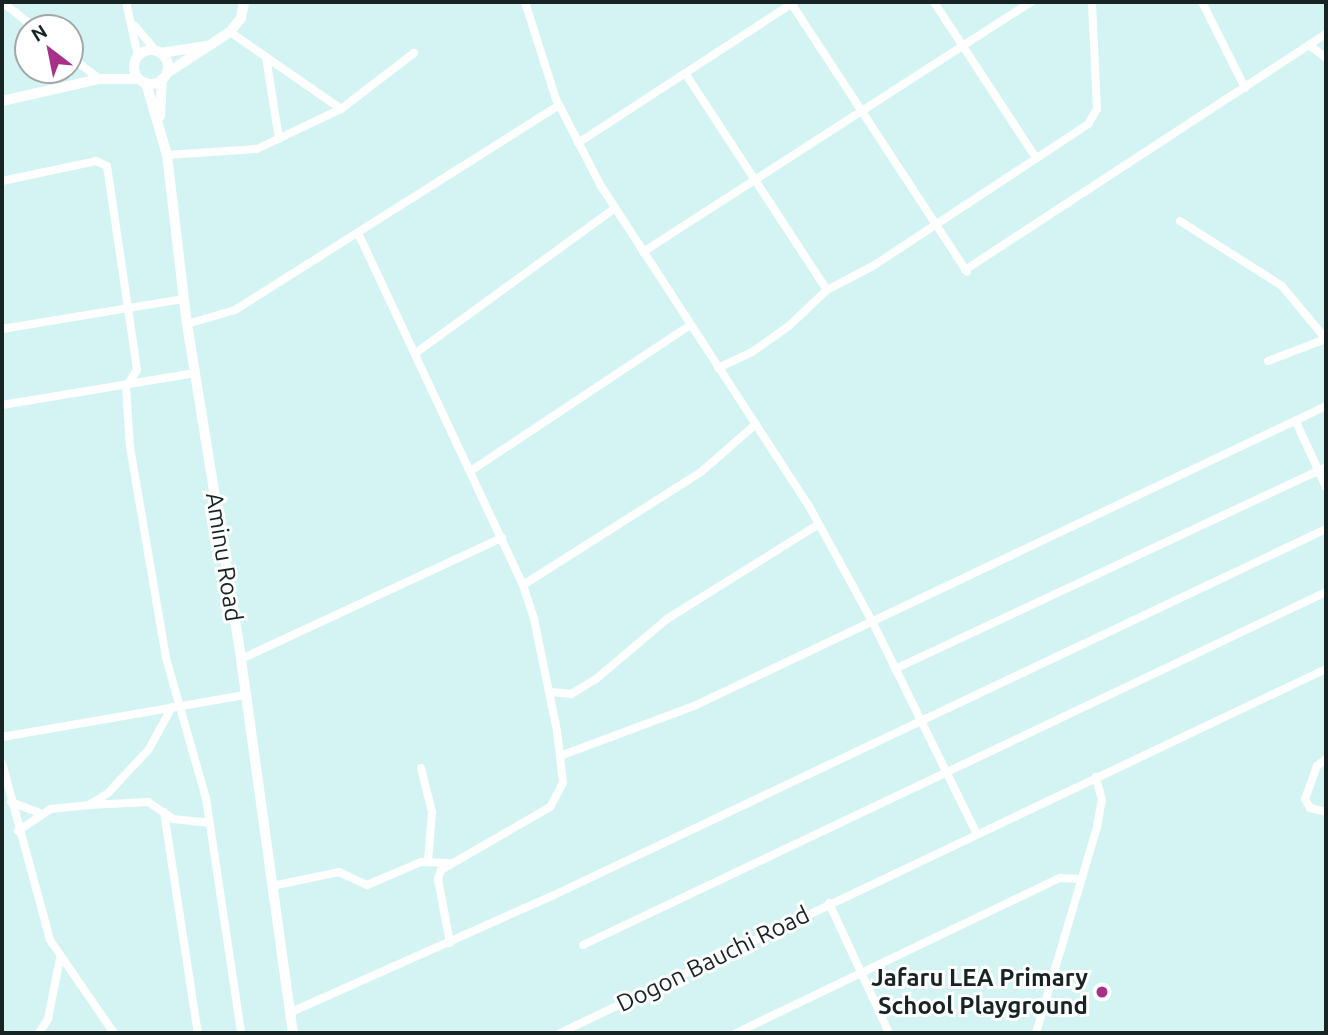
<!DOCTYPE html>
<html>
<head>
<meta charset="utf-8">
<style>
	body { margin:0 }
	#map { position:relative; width:1328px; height:1035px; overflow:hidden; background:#d4f4f4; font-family:Ubuntu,sans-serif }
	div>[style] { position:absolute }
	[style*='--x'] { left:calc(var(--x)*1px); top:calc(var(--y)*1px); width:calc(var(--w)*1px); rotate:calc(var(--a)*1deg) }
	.minor>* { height:8px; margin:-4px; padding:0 4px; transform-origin:4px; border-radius:4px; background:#fff }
	.tertiary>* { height:10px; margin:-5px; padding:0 5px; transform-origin:5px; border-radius:5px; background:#fff }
	.tertiary>.ring { margin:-5px; padding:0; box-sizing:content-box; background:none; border:10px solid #fff; border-radius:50% }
	.dots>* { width:19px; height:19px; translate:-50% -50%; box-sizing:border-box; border:4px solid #fff; border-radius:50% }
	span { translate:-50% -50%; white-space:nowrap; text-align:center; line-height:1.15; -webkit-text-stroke:6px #fff; paint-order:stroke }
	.street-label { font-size:24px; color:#182424 }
	.poi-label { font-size:24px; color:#182424; font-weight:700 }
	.right { translate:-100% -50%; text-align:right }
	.frame { position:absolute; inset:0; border:4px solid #182424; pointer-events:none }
	.north { position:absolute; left:14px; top:14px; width:70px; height:70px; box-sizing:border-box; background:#fff; border:2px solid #a3a7a7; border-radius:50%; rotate:328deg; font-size:19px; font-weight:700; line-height:28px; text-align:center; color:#182424 }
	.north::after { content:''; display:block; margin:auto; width:24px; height:32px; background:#a73189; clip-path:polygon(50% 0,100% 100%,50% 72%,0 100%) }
</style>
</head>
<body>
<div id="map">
	<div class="minor">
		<div style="--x:2;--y:2;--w:42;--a:38.2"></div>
		<div style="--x:126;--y:2;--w:55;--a:77.5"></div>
		<div style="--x:525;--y:2;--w:102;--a:72.3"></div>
		<div style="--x:556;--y:99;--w:98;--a:62.7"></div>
		<div style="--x:601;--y:186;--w:382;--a:57"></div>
		<div style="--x:809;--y:506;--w:133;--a:61.3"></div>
		<div style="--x:873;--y:623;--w:233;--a:63.8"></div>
		<div style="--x:934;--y:2;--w:186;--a:56.8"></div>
		<div style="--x:1202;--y:2;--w:96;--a:63.4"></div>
		<div style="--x:791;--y:3;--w:321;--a:56.8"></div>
		<div style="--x:135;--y:26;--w:33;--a:50"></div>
		<div style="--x:230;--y:32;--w:135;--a:34.7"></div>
		<div style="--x:1309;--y:45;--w:21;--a:37"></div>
		<div style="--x:70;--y:56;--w:37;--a:38"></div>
		<div style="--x:266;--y:57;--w:83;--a:81"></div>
		<div style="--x:685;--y:73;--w:259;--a:56.8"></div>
		<div style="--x:578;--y:143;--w:258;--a:-33.1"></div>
		<div style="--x:167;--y:155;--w:90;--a:-3.8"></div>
		<div style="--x:257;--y:149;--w:93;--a:-25.5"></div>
		<div style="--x:341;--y:109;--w:92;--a:-37.5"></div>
		<div style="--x:2;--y:181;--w:96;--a:-12"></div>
		<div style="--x:96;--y:161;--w:12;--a:24"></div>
		<div style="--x:107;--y:166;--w:206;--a:81.6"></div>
		<div style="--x:137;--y:370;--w:20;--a:123"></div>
		<div style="--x:126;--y:387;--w:60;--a:86.2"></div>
		<div style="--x:130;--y:447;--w:214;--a:80.3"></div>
		<div style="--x:166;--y:658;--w:146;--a:74.1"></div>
		<div style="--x:206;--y:798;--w:238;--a:81.5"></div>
		<div style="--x:1180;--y:221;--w:121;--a:32.5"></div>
		<div style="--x:1282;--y:286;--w:69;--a:50.3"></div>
		<div style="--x:359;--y:235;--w:387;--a:64.9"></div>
		<div style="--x:523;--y:585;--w:36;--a:72"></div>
		<div style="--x:534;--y:619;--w:114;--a:78.4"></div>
		<div style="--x:557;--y:731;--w:52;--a:83.4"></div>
		<div style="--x:563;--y:783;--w:27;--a:118"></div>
		<div style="--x:550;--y:807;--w:126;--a:150"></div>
		<div style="--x:441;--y:870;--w:9;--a:108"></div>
		<div style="--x:438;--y:879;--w:65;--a:79.4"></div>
		<div style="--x:643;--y:252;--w:462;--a:-32.8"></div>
		<div style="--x:965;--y:270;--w:431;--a:-33.2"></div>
		<div style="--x:187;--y:324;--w:50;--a:-16.3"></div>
		<div style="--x:235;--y:310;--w:383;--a:-32.3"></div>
		<div style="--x:2;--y:329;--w:183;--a:-9.4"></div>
		<div style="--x:417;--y:352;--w:245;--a:-36"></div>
		<div style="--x:1268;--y:361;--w:59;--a:-20.9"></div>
		<div style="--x:718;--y:368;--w:38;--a:-25"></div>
		<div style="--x:752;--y:352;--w:45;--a:-35.1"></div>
		<div style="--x:789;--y:326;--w:52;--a:-43.5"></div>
		<div style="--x:827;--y:290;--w:52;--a:-27.6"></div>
		<div style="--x:873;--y:266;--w:258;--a:-33.4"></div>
		<div style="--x:1088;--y:124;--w:17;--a:-59"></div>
		<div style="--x:1097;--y:109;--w:107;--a:-92.7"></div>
		<div style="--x:2;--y:405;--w:196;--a:-9.4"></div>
		<div style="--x:1296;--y:422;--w:72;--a:65.2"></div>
		<div style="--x:472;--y:470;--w:262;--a:-33.6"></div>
		<div style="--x:523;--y:585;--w:211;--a:-32.4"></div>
		<div style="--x:701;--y:472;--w:73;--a:-41.1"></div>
		<div style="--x:241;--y:659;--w:288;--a:-24.9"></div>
		<div style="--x:895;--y:669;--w:476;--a:-25.1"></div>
		<div style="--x:551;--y:692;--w:20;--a:6"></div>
		<div style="--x:571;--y:694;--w:29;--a:-31"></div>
		<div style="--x:596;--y:679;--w:93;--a:-40.2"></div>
		<div style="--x:667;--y:619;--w:179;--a:-32"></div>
		<div style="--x:2;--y:737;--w:248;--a:-9.8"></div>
		<div style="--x:560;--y:756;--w:143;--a:-20.5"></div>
		<div style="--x:694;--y:706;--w:700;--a:-25.39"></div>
		<div style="--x:1326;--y:759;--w:11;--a:142"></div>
		<div style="--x:1317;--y:766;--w:35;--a:110"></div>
		<div style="--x:1305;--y:799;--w:10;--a:61"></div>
		<div style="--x:1310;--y:808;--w:16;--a:14"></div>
		<div style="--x:2;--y:763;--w:183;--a:74.8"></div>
		<div style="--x:50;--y:940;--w:113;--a:55.5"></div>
		<div style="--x:421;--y:768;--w:45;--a:76"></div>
		<div style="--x:432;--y:812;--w:50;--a:94.6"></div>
		<div style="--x:11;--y:802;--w:33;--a:21"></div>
		<div style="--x:89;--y:805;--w:59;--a:-2.9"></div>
		<div style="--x:148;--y:802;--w:30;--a:34"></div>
		<div style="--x:173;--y:819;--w:36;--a:6"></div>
		<div style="--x:164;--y:812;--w:224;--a:81.3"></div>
		<div style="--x:18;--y:831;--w:40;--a:-34"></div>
		<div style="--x:51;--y:809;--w:38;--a:-6"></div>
		<div style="--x:89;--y:805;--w:22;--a:-32"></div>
		<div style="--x:108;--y:793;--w:60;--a:-47"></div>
		<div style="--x:149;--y:749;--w:48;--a:-61.3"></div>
		<div style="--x:272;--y:886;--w:68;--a:-11.8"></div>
		<div style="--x:339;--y:872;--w:31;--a:25"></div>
		<div style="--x:367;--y:885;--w:59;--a:-23.1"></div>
		<div style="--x:421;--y:862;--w:27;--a:2"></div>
		<div style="--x:829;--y:903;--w:143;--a:65.2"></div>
		<div style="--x:583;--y:945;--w:823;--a:-25.41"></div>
		<div style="--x:289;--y:1013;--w:288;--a:-24"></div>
		<div style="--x:552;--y:896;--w:857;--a:-25.37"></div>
		<div style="--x:39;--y:1033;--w:17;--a:-57"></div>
		<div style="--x:48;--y:1019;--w:62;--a:-78.9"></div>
		<div style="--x:560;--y:1033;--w:848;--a:-25.42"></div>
		<div style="--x:736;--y:1033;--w:359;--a:-25.6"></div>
		<div style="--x:1060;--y:878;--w:21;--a:3"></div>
		<div style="--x:1036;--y:1033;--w:215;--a:-73.5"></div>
		<div style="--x:1097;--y:827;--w:27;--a:-80"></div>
		<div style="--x:1102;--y:800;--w:24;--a:-105"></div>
	</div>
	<div class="tertiary">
		<div class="ring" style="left:134px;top:50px;width:24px;height:24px"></div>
		<div style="--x:161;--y:53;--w:46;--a:-8.8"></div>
		<div style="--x:167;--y:73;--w:75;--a:-33.1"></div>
		<div style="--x:230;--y:32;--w:18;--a:-52"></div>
		<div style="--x:241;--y:18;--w:16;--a:-79"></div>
		<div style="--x:146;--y:83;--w:75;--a:73.7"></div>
		<div style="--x:167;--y:155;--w:170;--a:83.3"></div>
		<div style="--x:187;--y:324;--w:339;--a:80.8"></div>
		<div style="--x:241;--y:659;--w:378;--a:82.1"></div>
		<div style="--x:2;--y:101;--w:99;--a:-12.8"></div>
		<div style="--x:99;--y:79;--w:39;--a:0"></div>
		<div style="--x:160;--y:116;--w:37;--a:-87"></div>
	</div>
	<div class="dots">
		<div style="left:1102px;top:992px;background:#a73189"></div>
	</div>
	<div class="street-label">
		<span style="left:224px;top:557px;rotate:81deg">Aminu Road</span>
		<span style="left:713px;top:959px;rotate:-26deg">Dogon Bauchi Road</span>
	</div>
	<div class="poi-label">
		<span class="right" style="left:1088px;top:992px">Jafaru LEA Primary<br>School Playground</span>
	</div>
	<div class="frame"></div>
	<div class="north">N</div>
</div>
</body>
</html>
